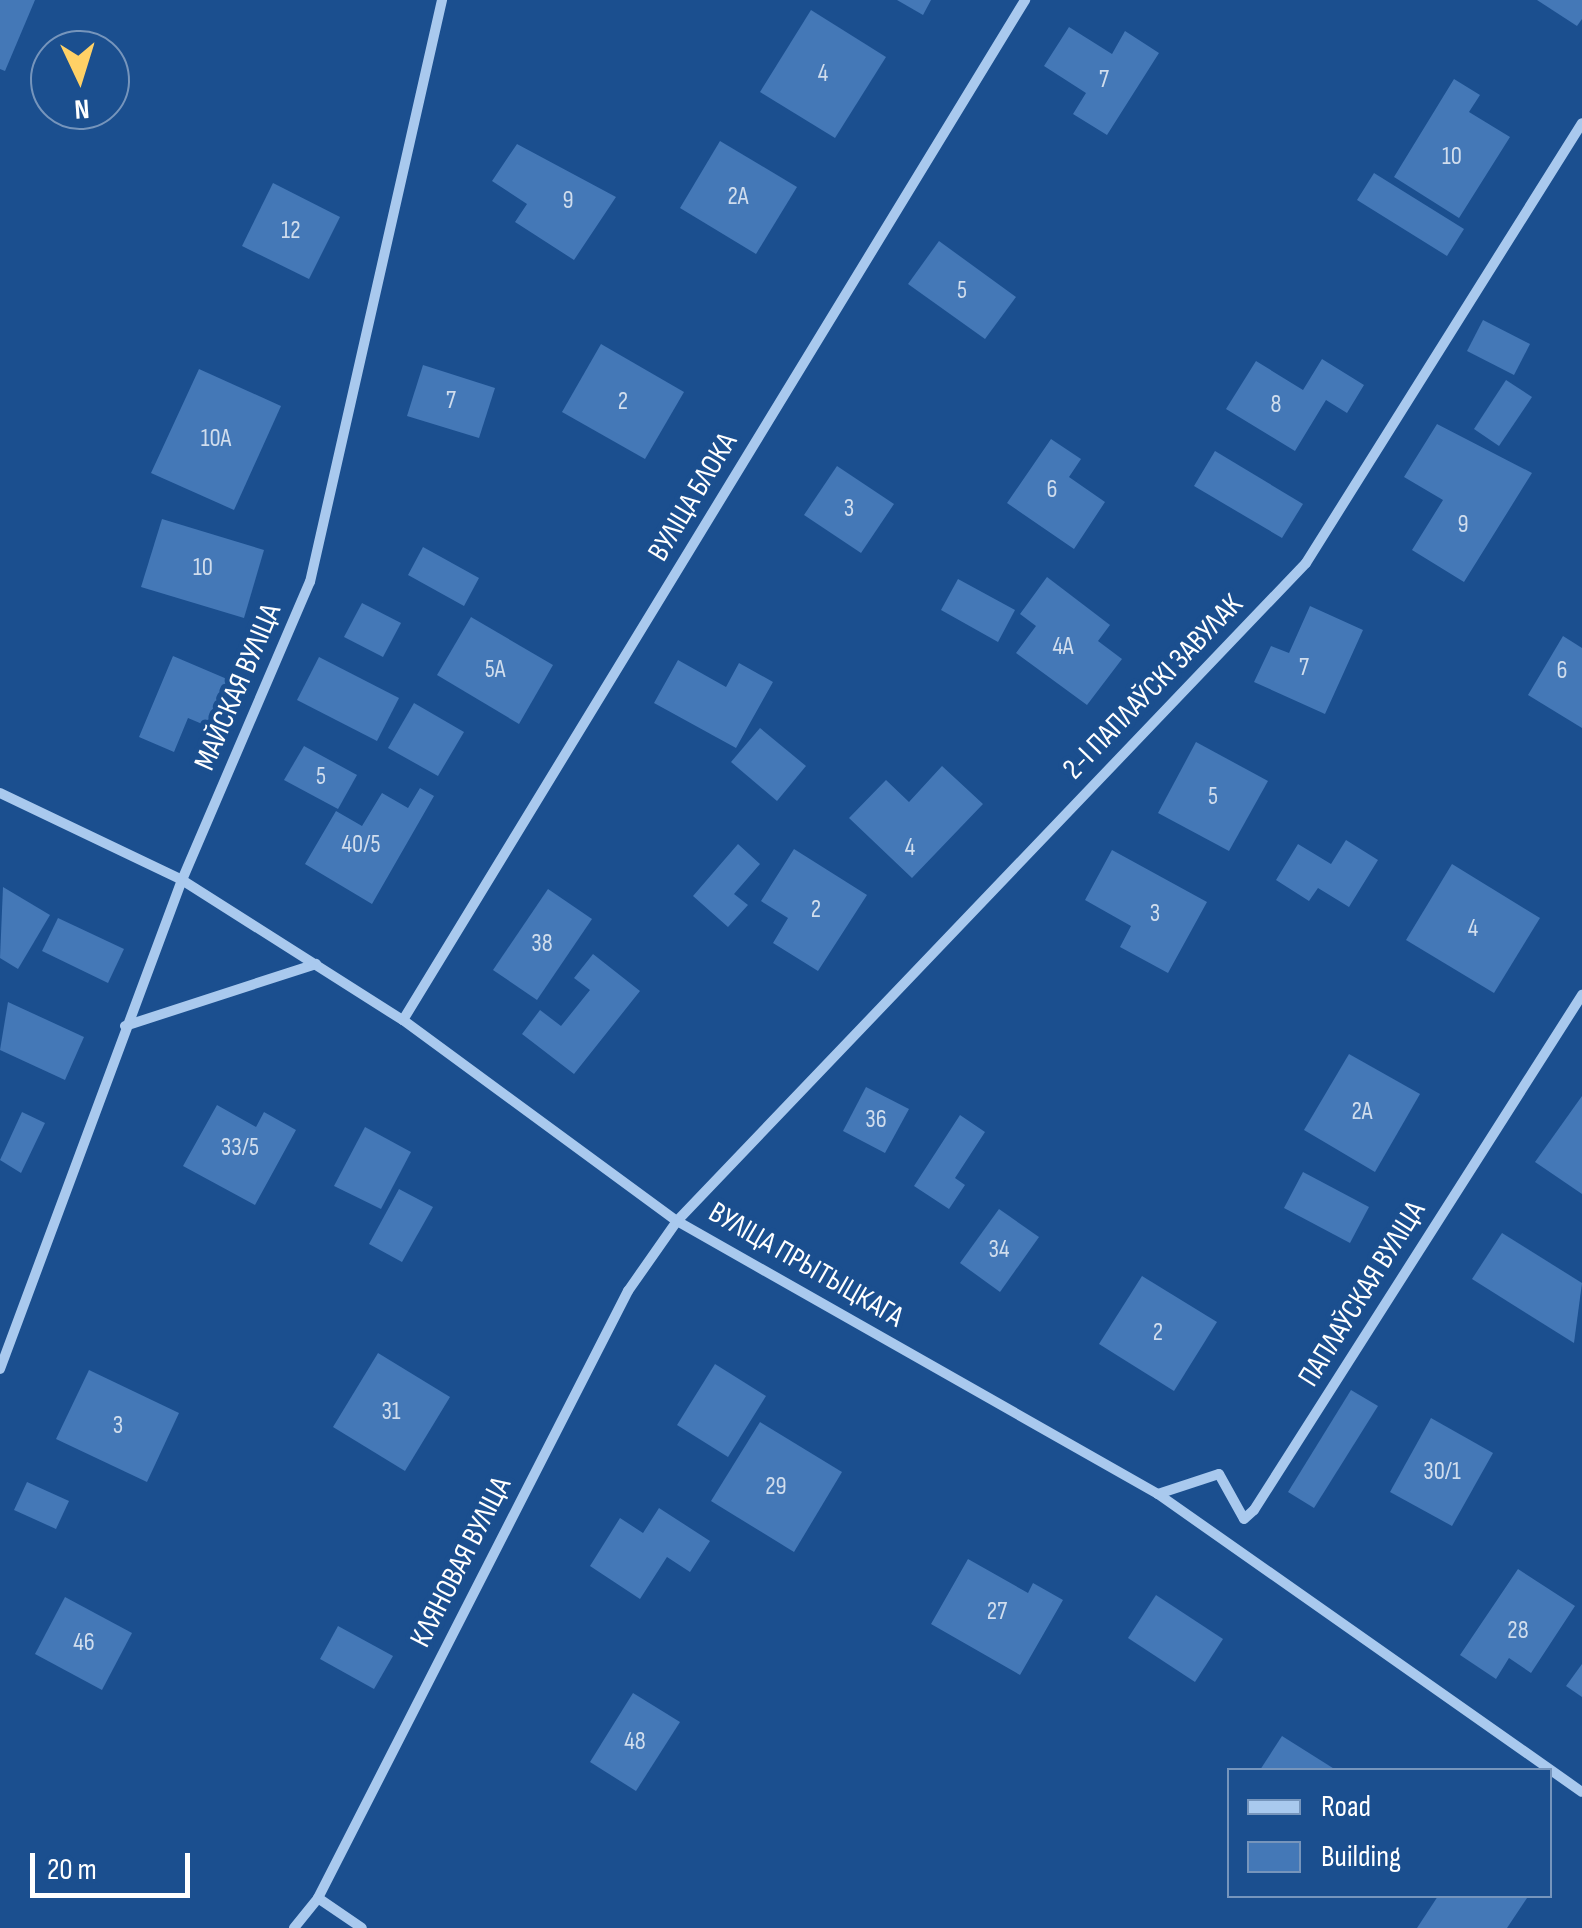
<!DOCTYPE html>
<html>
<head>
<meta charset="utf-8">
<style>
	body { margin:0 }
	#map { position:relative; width:1582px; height:1928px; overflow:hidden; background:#1b4f8f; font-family:"Sofia Sans Condensed",sans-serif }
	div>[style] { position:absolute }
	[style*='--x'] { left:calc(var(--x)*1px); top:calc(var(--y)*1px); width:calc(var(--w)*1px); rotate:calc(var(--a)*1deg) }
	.building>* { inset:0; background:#4478b7 }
	.street>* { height:10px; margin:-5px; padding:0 5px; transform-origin:5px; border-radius:5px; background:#a9c9ee }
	span { translate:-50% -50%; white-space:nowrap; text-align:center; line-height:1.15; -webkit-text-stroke:10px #1b4f8f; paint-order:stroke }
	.number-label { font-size:25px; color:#d0dded }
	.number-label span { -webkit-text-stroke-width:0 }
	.street-label { font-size:30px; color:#fff }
	.legend { position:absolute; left:1227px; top:1768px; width:325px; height:130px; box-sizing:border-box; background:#1b4f8f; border:2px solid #7695bc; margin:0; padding:12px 18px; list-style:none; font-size:30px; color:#fff }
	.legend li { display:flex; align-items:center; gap:20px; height:50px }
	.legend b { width:50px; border:2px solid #7695bc }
	.north { position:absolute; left:30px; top:30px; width:100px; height:100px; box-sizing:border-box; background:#1b4f8f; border:2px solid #7695bc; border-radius:50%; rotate:176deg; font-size:28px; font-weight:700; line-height:40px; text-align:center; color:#fff }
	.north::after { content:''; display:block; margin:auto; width:35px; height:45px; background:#ffd166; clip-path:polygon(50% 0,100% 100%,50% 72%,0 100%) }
	.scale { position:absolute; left:30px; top:1853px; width:160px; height:45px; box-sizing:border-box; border:5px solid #fff; border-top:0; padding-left:12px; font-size:30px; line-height:35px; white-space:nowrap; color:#fff; -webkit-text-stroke:8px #1b4f8f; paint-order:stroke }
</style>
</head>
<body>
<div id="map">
	<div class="building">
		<div style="clip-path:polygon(0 0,35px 0,5px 71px,0 69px)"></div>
		<div style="clip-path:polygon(897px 0,931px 0,923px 15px)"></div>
		<div style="clip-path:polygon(1537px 0,1582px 0,1582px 19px,1577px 26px)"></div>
		<div style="clip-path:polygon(811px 10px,886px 57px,835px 138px,760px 92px)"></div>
		<div style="clip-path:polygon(1069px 27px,1112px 54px,1125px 31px,1159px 53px,1107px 135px,1073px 114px,1086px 93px,1044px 66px)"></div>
		<div style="clip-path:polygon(1454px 79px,1480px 95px,1469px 112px,1510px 137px,1459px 218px,1394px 177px)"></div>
		<div style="clip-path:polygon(720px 141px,797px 187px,756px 254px,680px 208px)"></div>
		<div style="clip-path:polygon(517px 144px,616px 197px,574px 260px,515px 222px,527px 204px,492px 181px)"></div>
		<div style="clip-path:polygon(1374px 173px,1464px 229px,1447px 256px,1357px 200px)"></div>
		<div style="clip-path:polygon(273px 183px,340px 217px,309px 279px,242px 246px)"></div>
		<div style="clip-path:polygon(939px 241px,1016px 297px,985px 339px,908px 284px)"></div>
		<div style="clip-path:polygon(1483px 320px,1530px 344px,1514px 375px,1467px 351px)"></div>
		<div style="clip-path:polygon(601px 344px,684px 392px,645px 459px,562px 412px)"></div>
		<div style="clip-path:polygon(1322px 359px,1364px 385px,1347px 413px,1326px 400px,1295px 451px,1226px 409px,1256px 361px,1303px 390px)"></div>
		<div style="clip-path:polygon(423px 365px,495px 388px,479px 438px,407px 416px)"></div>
		<div style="clip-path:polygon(199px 369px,281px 406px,234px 510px,151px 473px)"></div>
		<div style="clip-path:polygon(1506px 380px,1532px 397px,1499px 446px,1474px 429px)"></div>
		<div style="clip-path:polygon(1437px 424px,1532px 473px,1464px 582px,1412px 550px,1443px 500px,1404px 477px)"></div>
		<div style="clip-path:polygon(1051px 439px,1081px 459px,1069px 477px,1105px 502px,1074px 549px,1007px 503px)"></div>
		<div style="clip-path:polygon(1215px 451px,1303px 504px,1282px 538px,1194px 486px)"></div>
		<div style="clip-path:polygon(837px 466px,894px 504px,861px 553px,804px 515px)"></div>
		<div style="clip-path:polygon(162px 519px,264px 550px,244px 618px,141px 587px)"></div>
		<div style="clip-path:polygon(423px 547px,479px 578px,464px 606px,408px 575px)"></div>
		<div style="clip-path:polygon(1047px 577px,1110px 625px,1098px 641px,1122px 659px,1087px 705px,1016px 653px,1036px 626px,1020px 614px)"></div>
		<div style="clip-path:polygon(958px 579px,1015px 610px,998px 642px,941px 610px)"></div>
		<div style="clip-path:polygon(362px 603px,401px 623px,383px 657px,344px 637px)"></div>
		<div style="clip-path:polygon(1310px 606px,1363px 630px,1325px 714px,1254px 682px,1271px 646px,1289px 653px)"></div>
		<div style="clip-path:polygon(471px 617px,553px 665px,519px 724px,437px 675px)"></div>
		<div style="clip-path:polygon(1563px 636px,1582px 648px,1582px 728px,1528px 695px)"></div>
		<div style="clip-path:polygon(173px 656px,234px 682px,214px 729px,188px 718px,174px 752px,139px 737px)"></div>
		<div style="clip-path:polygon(319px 657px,399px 698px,377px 741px,297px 700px)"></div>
		<div style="clip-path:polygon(678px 660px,726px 687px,739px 663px,773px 682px,736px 748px,654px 703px)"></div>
		<div style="clip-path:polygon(414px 703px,464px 732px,438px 776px,388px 748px)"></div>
		<div style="clip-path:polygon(760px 728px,806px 766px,777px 801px,731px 762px)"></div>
		<div style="clip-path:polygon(1196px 742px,1268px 781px,1229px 851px,1158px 813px)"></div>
		<div style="clip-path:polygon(304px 746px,357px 775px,338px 809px,284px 780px)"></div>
		<div style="clip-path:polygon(942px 766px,983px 804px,912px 878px,849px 818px,886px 780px,909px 802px)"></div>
		<div style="clip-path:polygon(420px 788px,434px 796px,372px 904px,305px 864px,336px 811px,362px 826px,382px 793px,408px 808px)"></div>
		<div style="clip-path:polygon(1346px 840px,1378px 860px,1349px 907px,1318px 888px,1309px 901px,1276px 880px,1298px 844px,1331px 864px)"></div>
		<div style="clip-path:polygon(738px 844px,760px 864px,734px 894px,748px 905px,728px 927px,693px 896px)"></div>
		<div style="clip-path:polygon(794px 849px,867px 895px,818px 971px,773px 943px,788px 918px,761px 901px)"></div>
		<div style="clip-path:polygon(1112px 850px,1207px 902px,1168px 973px,1120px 947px,1131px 926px,1085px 900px)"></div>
		<div style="clip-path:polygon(1452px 864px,1540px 918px,1494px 993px,1406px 940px)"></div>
		<div style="clip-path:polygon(3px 887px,50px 915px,18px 969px,0 958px)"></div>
		<div style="clip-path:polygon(548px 889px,592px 919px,537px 1000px,493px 970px)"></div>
		<div style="clip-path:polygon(58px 918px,124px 949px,108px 983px,42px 951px)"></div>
		<div style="clip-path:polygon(593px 954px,640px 991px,574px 1074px,522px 1034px,540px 1010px,561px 1026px,590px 990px,574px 978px)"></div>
		<div style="clip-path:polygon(8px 1002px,84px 1037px,65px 1080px,0 1050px)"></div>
		<div style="clip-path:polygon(1349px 1054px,1420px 1094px,1375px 1172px,1304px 1130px)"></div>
		<div style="clip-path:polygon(866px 1087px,909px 1109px,885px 1153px,843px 1131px)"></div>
		<div style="clip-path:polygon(1582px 1096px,1582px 1194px,1535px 1162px)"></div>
		<div style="clip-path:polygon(217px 1105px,256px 1127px,264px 1112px,296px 1130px,255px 1205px,183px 1166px)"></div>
		<div style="clip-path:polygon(22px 1112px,45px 1123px,21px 1173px,0 1160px)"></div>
		<div style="clip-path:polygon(960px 1115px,985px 1132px,955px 1178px,965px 1185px,949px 1209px,914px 1186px)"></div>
		<div style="clip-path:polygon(365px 1127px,411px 1152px,381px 1209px,334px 1186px)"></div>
		<div style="clip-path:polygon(1303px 1172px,1369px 1207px,1350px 1243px,1284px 1208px)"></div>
		<div style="clip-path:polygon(399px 1189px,433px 1207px,402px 1262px,369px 1244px)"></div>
		<div style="clip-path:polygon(999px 1209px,1039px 1237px,1000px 1292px,960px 1263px)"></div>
		<div style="clip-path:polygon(1502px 1233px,1582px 1283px,1574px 1343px,1472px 1279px)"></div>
		<div style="clip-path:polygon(1142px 1276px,1217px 1322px,1174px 1391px,1099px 1344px)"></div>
		<div style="clip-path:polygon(378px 1353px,450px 1397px,405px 1471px,333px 1427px)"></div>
		<div style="clip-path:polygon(715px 1364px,766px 1396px,728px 1457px,677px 1425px)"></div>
		<div style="clip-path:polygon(89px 1370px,179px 1413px,147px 1482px,56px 1439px)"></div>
		<div style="clip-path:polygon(1351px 1390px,1378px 1406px,1314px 1508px,1288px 1492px)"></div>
		<div style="clip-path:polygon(1431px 1418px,1493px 1453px,1452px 1526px,1390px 1492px)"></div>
		<div style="clip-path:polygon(760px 1422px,842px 1472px,794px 1552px,711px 1501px)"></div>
		<div style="clip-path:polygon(27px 1482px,69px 1501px,56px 1529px,14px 1510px)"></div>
		<div style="clip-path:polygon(659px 1508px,710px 1541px,690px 1572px,667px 1557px,640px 1599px,590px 1566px,620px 1518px,643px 1533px)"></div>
		<div style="clip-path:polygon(968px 1559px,1028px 1593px,1033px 1583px,1063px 1600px,1020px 1675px,931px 1624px)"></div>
		<div style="clip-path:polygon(1518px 1569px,1575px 1606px,1531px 1673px,1509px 1658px,1496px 1679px,1460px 1655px)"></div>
		<div style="clip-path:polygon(1156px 1595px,1223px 1639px,1195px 1682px,1128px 1638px)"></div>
		<div style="clip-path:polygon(65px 1597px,132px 1633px,102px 1690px,35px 1654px)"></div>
		<div style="clip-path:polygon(338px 1626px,393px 1656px,374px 1689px,320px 1659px)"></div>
		<div style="clip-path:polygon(1582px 1664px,1582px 1697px,1566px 1686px)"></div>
		<div style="clip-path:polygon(633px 1693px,680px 1722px,636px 1791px,590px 1762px)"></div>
		<div style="clip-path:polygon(1282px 1736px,1336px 1770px,1260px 1770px)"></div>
		<div style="clip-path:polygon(1438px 1896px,1523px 1896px,1527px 1898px,1507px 1928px,1417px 1928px)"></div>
	</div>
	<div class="street">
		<div style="--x:0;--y:793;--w:202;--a:25.5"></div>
		<div style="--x:182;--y:880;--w:262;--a:32.4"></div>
		<div style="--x:403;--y:1020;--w:340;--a:36.3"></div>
		<div style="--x:677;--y:1221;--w:553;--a:29.58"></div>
		<div style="--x:1158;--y:1494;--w:518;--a:35.1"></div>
		<div style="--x:403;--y:1020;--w:1195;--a:-58.62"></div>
		<div style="--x:125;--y:1026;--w:201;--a:-18"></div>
		<div style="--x:0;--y:1369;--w:522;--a:-69.59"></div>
		<div style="--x:182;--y:880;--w:324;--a:-66.8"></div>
		<div style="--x:310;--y:582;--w:597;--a:-77.22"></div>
		<div style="--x:1158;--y:1494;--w:64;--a:-18.2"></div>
		<div style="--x:1219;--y:1474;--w:51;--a:60.9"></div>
		<div style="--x:1244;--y:1519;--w:13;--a:-42"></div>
		<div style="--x:1254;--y:1510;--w:611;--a:-57.51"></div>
		<div style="--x:318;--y:1898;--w:53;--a:34.3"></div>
		<div style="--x:294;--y:1928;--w:38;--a:-51"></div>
		<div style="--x:318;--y:1898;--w:682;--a:-62.95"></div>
		<div style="--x:628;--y:1291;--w:85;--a:-55"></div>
		<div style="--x:677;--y:1221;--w:910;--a:-46.29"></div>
		<div style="--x:1306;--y:563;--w:519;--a:-57.9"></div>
	</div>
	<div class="number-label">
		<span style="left:823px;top:74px">4</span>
		<span style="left:1104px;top:80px">7</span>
		<span style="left:1452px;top:157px">10</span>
		<span style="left:738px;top:197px">2А</span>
		<span style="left:568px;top:201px">9</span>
		<span style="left:291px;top:231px">12</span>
		<span style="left:962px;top:291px">5</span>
		<span style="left:451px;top:401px">7</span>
		<span style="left:623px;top:402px">2</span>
		<span style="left:1276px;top:405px">8</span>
		<span style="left:216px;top:439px">10А</span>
		<span style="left:1052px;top:490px">6</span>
		<span style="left:849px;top:509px">3</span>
		<span style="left:1463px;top:525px">9</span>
		<span style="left:203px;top:568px">10</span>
		<span style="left:1063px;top:647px">4А</span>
		<span style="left:1304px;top:668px">7</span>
		<span style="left:495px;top:670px">5А</span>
		<span style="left:1562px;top:671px">6</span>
		<span style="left:321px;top:777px">5</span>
		<span style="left:1213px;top:797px">5</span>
		<span style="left:361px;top:845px">40/5</span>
		<span style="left:910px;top:848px">4</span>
		<span style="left:816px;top:910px">2</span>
		<span style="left:1155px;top:914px">3</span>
		<span style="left:1473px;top:929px">4</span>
		<span style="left:542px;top:944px">38</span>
		<span style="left:1362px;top:1112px">2А</span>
		<span style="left:876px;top:1120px">36</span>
		<span style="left:240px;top:1148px">33/5</span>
		<span style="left:999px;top:1250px">34</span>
		<span style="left:1158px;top:1333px">2</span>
		<span style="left:391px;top:1412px">31</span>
		<span style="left:118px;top:1426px">3</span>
		<span style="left:1442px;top:1472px">30/1</span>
		<span style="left:776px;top:1487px">29</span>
		<span style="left:997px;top:1612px">27</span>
		<span style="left:1518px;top:1631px">28</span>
		<span style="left:84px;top:1643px">46</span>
		<span style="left:635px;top:1742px">48</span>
	</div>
	<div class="street-label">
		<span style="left:693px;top:497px;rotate:-59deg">ВУЛІЦА БЛОКА</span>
		<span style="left:238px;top:687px;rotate:-67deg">МАЙСКАЯ ВУЛІЦА</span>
		<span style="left:1153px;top:687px;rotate:-46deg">2-І ПАПЛАЎСКІ ЗАВУЛАК</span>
		<span style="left:806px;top:1265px;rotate:30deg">ВУЛІЦА ПРЫТЫЦКАГА</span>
		<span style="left:1362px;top:1294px;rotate:-58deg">ПАПЛАЎСКАЯ ВУЛІЦА</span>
		<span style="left:461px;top:1562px;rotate:-63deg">КЛЯНОВАЯ ВУЛІЦА</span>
	</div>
	<ul class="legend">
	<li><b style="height:12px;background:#a9c9ee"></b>Road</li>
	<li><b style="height:28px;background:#4478b7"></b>Building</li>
	</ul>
	<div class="north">N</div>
	<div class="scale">20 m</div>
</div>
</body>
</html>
